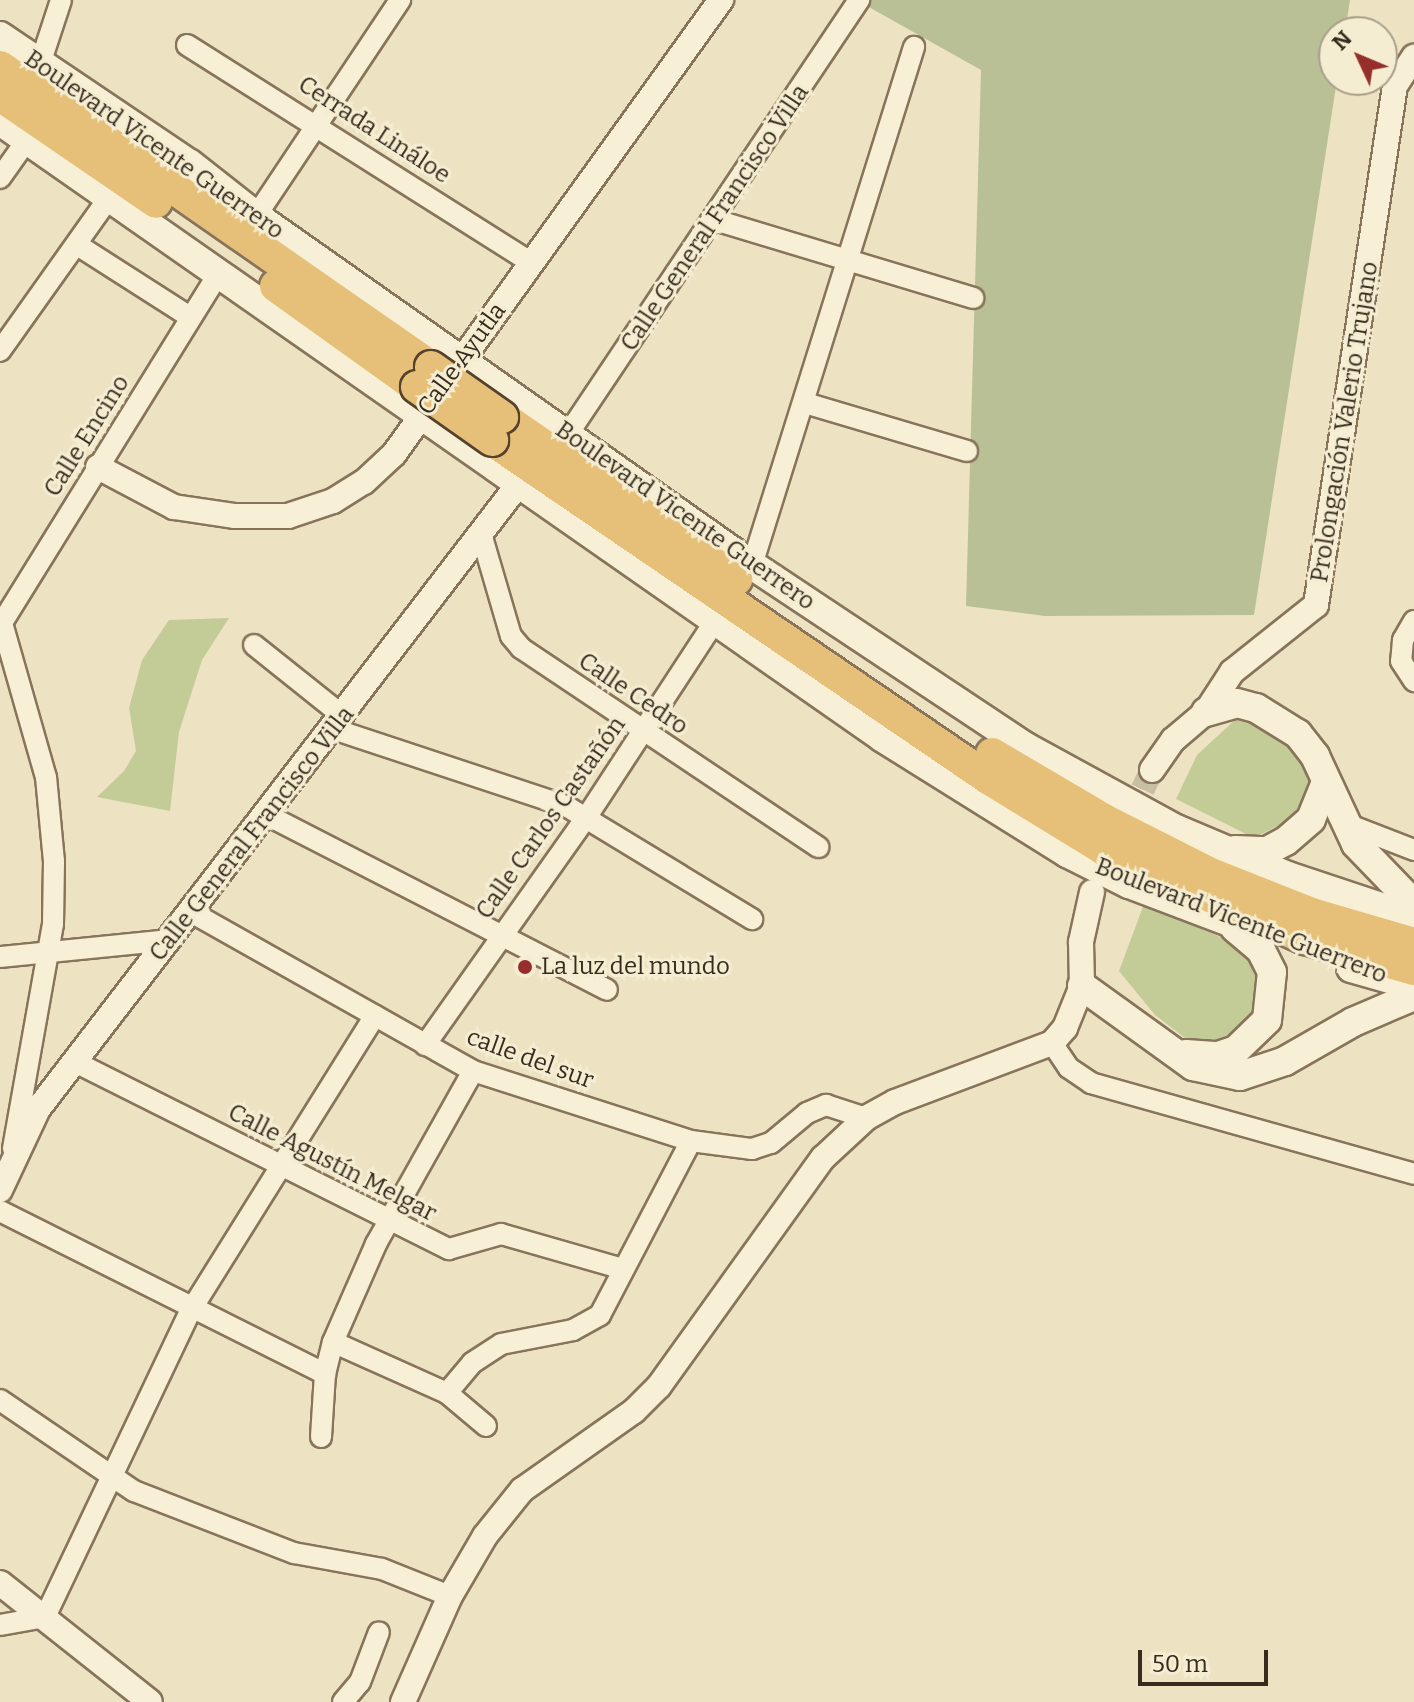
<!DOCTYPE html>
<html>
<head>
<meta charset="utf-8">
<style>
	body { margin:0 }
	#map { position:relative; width:1414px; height:1702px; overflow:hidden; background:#ede3c3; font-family:Bitter,serif }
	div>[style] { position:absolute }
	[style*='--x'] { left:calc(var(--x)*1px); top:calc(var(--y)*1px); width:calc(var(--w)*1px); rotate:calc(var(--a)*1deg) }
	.green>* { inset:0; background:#c3cb97 }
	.cemetery>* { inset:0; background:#b9c096 }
	.tertiary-tunnel>* { height:24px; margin-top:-12px; transform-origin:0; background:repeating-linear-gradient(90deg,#c9bea2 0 24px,transparent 0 36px) }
	.roads { filter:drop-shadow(2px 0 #87745a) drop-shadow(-2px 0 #87745a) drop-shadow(0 2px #87745a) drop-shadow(0 -2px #87745a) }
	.minor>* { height:20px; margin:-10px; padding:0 10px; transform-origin:10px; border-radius:10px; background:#f8f0d6 }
	.tertiary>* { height:24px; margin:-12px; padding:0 12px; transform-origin:12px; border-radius:12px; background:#f8f0d6 }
	.secondary>* { height:28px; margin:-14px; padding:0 14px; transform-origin:14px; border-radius:14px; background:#f8f0d6 }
	.trunk>* { height:32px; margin:-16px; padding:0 16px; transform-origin:16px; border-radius:16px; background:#e6c078 }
	.bridges { filter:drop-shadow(2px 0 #55422e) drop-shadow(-2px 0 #55422e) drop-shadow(0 2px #55422e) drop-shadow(0 -2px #55422e) }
	.trunk-bridge>* { height:32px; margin:-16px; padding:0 16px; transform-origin:16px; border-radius:16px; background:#e6c078 }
	.dots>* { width:22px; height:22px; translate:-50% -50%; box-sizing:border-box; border:4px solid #f5edd2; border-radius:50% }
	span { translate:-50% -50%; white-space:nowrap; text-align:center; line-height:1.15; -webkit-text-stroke:6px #f5edd2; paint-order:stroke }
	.street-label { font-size:24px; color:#372b1e }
	.poi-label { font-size:24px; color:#372b1e }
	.left { translate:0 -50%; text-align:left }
	.north { position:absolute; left:1318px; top:16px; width:80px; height:80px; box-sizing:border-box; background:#f5edd2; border:2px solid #a99f8a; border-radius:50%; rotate:314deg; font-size:22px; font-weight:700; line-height:32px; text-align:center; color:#372b1e }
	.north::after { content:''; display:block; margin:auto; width:28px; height:36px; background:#962f2b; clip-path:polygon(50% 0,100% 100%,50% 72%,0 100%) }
	.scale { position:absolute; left:1138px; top:1650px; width:130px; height:36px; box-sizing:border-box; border:4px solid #372b1e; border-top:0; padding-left:10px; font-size:24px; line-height:28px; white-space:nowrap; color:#372b1e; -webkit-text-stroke:6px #f5edd2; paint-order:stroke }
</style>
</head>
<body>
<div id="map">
	<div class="green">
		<div style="clip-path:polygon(229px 618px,202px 660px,179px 732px,170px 811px,97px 797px,124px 771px,136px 751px,129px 708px,142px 660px,169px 620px)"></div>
		<div style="clip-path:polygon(1237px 718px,1267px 722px,1294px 739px,1311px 768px,1308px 797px,1285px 822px,1254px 838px,1176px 799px,1197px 755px)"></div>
		<div style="clip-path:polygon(1144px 904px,1243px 947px,1258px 967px,1262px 994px,1248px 1020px,1217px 1042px,1189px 1041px,1155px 1015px,1119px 971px)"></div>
	</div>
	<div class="cemetery">
		<div style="clip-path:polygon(869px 0,1350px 0,1345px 32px,1334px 32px,1337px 80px,1254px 615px,1045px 616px,966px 606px,981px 70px,867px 6px)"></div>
	</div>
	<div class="tertiary-tunnel">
		<div style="--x:1127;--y:822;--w:58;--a:-64.3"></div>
	</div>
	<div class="roads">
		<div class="minor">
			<div style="--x:187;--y:45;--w:406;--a:32.3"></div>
			<div style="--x:40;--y:64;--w:67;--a:-71.8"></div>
			<div style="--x:0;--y:178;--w:47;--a:-54.6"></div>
			<div style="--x:256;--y:216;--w:260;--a:-56.3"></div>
			<div style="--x:715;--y:220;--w:270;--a:16.8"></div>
			<div style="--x:79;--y:246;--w:132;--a:32.6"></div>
			<div style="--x:0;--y:351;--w:190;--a:-54.6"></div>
			<div style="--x:805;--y:403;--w:169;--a:16.5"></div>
			<div style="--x:568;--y:434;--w:523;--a:-56.16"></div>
			<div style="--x:482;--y:537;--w:103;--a:73.7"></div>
			<div style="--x:511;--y:636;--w:16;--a:50"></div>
			<div style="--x:521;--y:648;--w:358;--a:33.8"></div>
			<div style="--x:752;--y:565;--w:543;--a:-72.63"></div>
			<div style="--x:1414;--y:621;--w:22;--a:120"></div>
			<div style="--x:1403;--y:640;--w:21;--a:95"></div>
			<div style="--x:1401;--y:661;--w:24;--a:57"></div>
			<div style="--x:2;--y:623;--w:160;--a:74.1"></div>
			<div style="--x:46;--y:777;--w:84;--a:84.6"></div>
			<div style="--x:54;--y:861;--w:63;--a:90.9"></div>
			<div style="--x:53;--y:924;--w:228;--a:100.1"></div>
			<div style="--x:0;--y:626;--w:414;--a:-58.2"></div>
			<div style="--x:254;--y:645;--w:114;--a:38.6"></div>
			<div style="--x:333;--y:729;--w:245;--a:18.3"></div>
			<div style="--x:566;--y:806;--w:218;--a:31.3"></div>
			<div style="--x:267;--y:815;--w:382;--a:27.2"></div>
			<div style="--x:1347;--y:824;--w:72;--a:21.2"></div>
			<div style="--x:191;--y:912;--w:324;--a:29.4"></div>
			<div style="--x:473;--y:1071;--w:229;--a:17.8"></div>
			<div style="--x:691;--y:1141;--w:62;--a:7.5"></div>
			<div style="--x:752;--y:1149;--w:20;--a:-18"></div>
			<div style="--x:771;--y:1143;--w:47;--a:-39.8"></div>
			<div style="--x:807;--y:1113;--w:21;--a:-23"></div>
			<div style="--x:826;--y:1105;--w:42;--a:18"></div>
			<div style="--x:0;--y:957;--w:171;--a:-5.7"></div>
			<div style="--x:1052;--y:1043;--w:30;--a:56"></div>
			<div style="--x:1069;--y:1068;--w:27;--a:34"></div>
			<div style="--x:1091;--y:1083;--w:336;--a:15.7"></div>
			<div style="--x:425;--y:1045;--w:278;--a:-54.7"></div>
			<div style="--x:586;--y:818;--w:239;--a:-56.8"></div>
			<div style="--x:75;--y:1062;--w:418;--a:26.6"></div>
			<div style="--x:449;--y:1249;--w:54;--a:-16.1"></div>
			<div style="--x:501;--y:1234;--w:127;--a:16"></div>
			<div style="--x:0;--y:1211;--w:364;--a:26.6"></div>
			<div style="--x:333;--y:1342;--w:125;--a:24.1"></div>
			<div style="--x:447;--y:1393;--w:51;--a:40.2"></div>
			<div style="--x:447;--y:1393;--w:39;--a:-50"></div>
			<div style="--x:472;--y:1363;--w:35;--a:-33"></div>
			<div style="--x:501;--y:1344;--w:73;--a:-11"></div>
			<div style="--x:573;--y:1330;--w:31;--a:-29"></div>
			<div style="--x:600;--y:1315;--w:196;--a:-62.4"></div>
			<div style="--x:0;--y:1400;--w:162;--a:34.2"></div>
			<div style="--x:134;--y:1491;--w:172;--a:21.2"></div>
			<div style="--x:294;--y:1553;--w:89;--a:10.3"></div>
			<div style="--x:382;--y:1569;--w:73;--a:21.7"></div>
			<div style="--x:321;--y:1437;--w:63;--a:-86.4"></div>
			<div style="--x:325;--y:1374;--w:33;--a:-76"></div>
			<div style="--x:333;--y:1342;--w:107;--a:-66.3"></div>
			<div style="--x:376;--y:1244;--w:198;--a:-60.7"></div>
			<div style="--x:0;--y:1625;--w:46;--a:-10.1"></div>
			<div style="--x:45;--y:1617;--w:340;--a:-64.6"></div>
			<div style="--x:191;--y:1310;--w:347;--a:-58"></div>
			<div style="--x:343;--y:1702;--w:26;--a:-50"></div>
			<div style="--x:360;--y:1682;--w:53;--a:-69.2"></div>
		</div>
		<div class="tertiary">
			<div style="--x:98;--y:467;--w:86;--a:27.8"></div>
			<div style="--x:174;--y:507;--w:62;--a:8.4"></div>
			<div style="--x:235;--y:516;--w:53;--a:0"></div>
			<div style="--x:288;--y:516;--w:47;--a:-18.4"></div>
			<div style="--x:333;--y:501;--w:36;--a:-32"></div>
			<div style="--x:364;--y:482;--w:41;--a:-43"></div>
			<div style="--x:394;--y:454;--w:560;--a:-54.24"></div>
			<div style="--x:1152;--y:770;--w:37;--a:-55"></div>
			<div style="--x:1173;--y:740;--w:43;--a:-40.3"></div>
			<div style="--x:1206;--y:712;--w:48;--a:-57"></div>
			<div style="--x:1232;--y:672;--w:107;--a:-38.6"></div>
			<div style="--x:1316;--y:605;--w:525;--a:-81.35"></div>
			<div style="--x:1395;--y:86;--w:35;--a:-57"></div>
			<div style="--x:0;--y:1190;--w:89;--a:-64.9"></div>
			<div style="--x:38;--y:1109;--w:786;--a:-52.44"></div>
			<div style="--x:0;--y:1583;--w:191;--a:38.4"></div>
			<div style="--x:403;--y:1702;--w:116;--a:-66.1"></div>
			<div style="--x:450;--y:1596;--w:69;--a:-59.7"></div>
			<div style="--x:485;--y:1536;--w:59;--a:-51.2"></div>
			<div style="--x:522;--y:1490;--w:137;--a:-35.2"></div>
			<div style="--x:634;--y:1411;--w:35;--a:-45"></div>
			<div style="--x:659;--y:1386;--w:281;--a:-54.3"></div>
			<div style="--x:823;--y:1158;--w:59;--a:-42.9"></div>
			<div style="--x:866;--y:1118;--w:33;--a:-29"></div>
			<div style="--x:895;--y:1102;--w:168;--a:-20.6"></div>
			<div style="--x:1052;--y:1043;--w:20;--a:-49"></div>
			<div style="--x:1065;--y:1028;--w:45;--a:-68"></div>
			<div style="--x:1082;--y:986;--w:44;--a:-91.3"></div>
			<div style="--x:1081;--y:942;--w:51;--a:-77.6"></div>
		</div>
		<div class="secondary">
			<div style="--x:0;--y:36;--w:229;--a:34"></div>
			<div style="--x:190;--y:164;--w:84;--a:38.2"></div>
			<div style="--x:256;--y:216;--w:606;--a:35.13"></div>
			<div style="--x:752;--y:565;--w:329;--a:33.6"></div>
			<div style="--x:1026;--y:747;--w:171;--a:28.7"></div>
			<div style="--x:1176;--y:829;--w:121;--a:22.8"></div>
			<div style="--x:1288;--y:876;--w:133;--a:18.4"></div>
			<div style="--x:0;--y:121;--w:1077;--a:34.94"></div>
			<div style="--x:883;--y:738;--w:217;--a:32"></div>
			<div style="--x:1067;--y:853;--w:69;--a:26.6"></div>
			<div style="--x:1129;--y:884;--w:143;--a:20.8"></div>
			<div style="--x:1206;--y:712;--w:32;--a:-16"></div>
			<div style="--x:1237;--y:703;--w:20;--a:15"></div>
			<div style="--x:1256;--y:708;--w:49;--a:31.8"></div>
			<div style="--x:1298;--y:734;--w:28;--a:52"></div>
			<div style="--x:1315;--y:756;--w:97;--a:65"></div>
			<div style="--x:1356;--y:844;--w:83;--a:46"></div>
			<div style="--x:1235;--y:850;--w:32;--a:2"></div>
			<div style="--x:1267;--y:851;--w:21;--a:-28"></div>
			<div style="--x:1286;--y:841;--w:33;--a:-41"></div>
			<div style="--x:1311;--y:819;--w:40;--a:-68"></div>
			<div style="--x:1351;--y:968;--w:66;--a:15.9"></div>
			<div style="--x:1082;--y:986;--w:137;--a:35.8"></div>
			<div style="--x:1193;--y:1066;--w:48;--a:12"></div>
			<div style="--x:1240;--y:1076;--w:47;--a:-18.4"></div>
			<div style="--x:1285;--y:1061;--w:78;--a:-29.8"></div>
			<div style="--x:1353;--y:1022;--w:66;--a:-23.1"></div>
			<div style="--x:1186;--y:1054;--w:32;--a:4"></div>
			<div style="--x:1218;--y:1056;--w:19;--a:-18"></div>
			<div style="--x:1236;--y:1050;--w:43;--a:-44.1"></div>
			<div style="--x:1267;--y:1020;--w:48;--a:-84.1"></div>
			<div style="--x:1272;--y:972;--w:25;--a:-117"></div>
			<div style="--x:1261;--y:950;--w:34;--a:-140"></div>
		</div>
		<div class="trunk">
			<div style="--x:0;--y:67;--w:525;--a:34.84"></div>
			<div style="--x:0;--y:95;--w:189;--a:34.4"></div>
			<div style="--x:276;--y:286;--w:173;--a:35.6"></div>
			<div style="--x:502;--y:417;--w:285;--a:34.7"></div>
			<div style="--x:492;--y:440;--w:600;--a:34.27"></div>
			<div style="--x:988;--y:778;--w:136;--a:31.5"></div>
			<div style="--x:1104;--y:849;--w:220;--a:23.9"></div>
			<div style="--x:1305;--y:938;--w:113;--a:15.9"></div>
			<div style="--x:992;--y:754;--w:130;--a:30.5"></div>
			<div style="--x:1104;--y:820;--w:122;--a:26.8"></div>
			<div style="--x:1213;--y:875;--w:106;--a:21.5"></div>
			<div style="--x:1312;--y:914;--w:106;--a:16.4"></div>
		</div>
	</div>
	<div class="bridges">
		<div class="trunk-bridge">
			<div style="--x:431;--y:367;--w:87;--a:35.2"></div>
			<div style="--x:417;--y:387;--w:92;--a:35.2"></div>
		</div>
	</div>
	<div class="dots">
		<div style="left:525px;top:967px;background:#962f2b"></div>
	</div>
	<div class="street-label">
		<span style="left:374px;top:130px;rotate:33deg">Cerrada Lináloe</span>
		<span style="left:154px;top:145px;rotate:35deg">Boulevard Vicente Guerrero</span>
		<span style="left:715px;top:218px;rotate:-56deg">Calle General Francisco Villa</span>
		<span style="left:462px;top:359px;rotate:-54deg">Calle Ayutla</span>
		<span style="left:1345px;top:422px;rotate:-81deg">Prolongación Valerio Trujano</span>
		<span style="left:87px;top:436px;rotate:-58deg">Calle Encino</span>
		<span style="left:685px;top:516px;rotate:35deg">Boulevard Vicente Guerrero</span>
		<span style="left:633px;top:694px;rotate:34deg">Calle Cedro</span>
		<span style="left:551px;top:818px;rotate:-55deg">Calle Carlos Castañón</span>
		<span style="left:252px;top:834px;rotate:-52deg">Calle General Francisco Villa</span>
		<span style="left:1241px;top:921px;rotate:21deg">Boulevard Vicente Guerrero</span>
		<span style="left:530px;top:1059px;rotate:20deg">calle del sur</span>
		<span style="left:332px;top:1163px;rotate:27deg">Calle Agustín Melgar</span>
	</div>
	<div class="poi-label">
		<span class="left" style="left:541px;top:967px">La luz del mundo</span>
	</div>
	<div class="north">N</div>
	<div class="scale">50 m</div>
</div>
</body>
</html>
